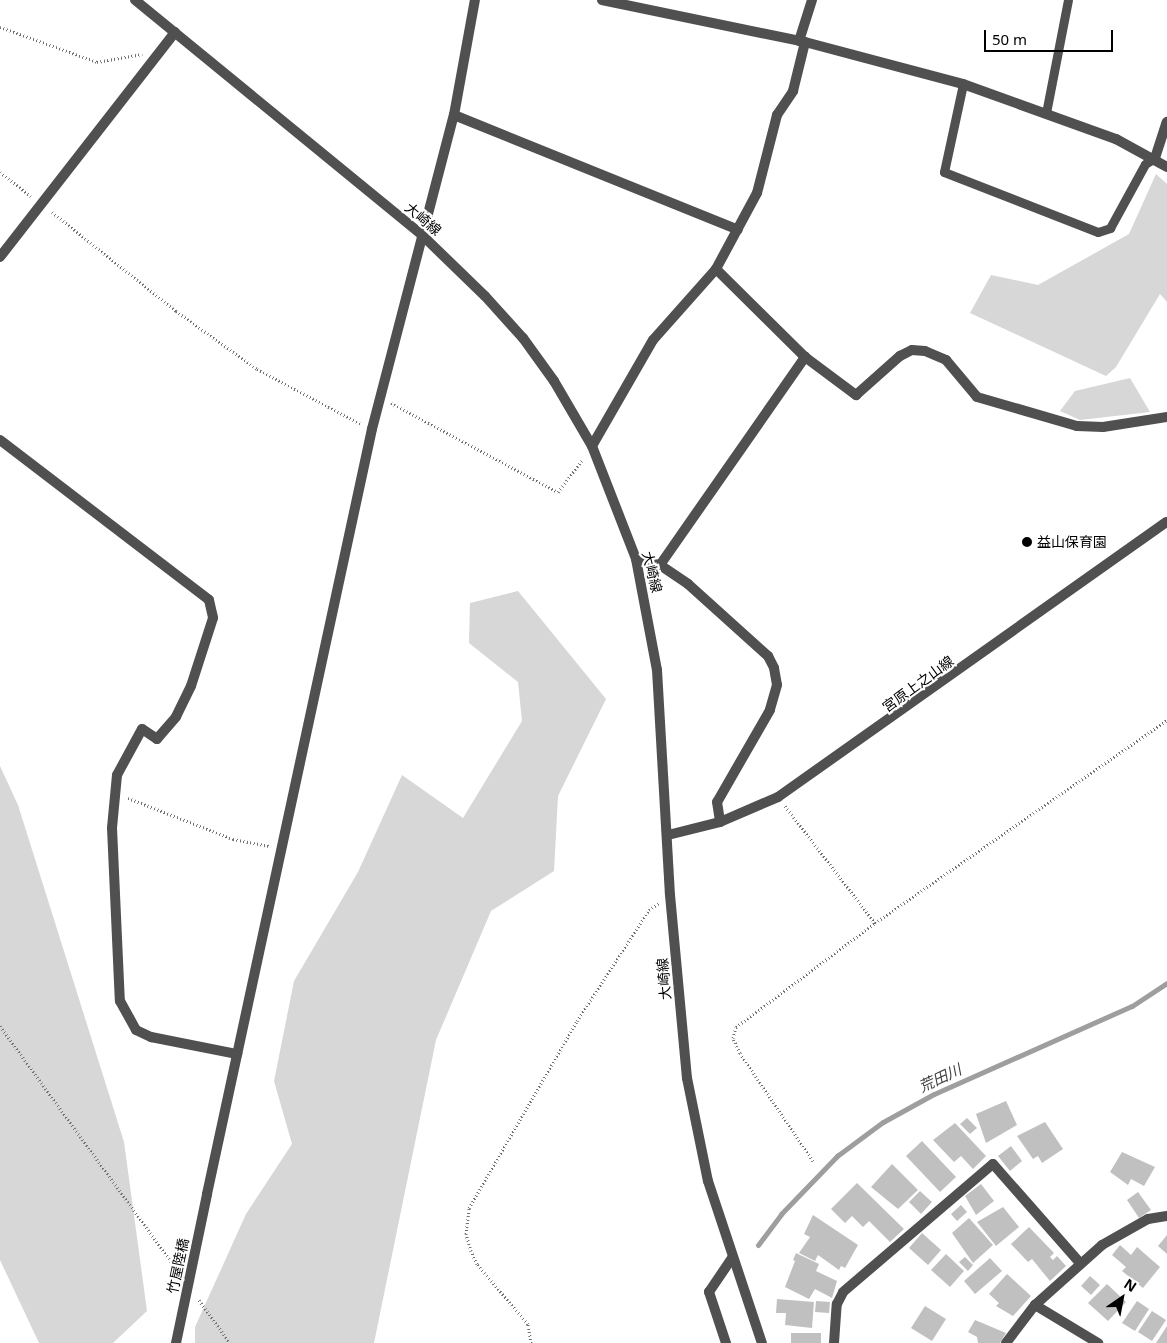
<!DOCTYPE html>
<html>
<head>
<meta charset="utf-8">
<style>
	body { margin:0 }
	#map { position:relative; width:1167px; height:1343px; overflow:hidden; background:#fff; font-family:"Noto Sans","Noto Sans JP",sans-serif }
	div>[style] { position:absolute }
	[style*='--x'] { left:calc(var(--x)*1px); top:calc(var(--y)*1px); width:calc(var(--w)*1px); rotate:calc(var(--a)*1deg) }
	.green>* { inset:0; background:#d7d7d7 }
	.stream>* { height:5px; margin:-2.5px; padding:0 2.5px; transform-origin:2.5px; border-radius:2.5px; background:#9e9e9e }
	.building>* { inset:0; background:#c0c0c0 }
	.path>* { height:3px; margin-top:-1.5px; transform-origin:0; background:repeating-linear-gradient(90deg,#727272 0 1px,transparent 0 3.5px) }
	.service>* { height:9px; margin:-4.5px; padding:0 4.5px; transform-origin:4.5px; border-radius:4.5px; background:#505050 }
	.minor>* { height:10px; margin:-5px; padding:0 5px; transform-origin:5px; border-radius:5px; background:#505050 }
	.tertiary>* { height:10px; margin:-5px; padding:0 5px; transform-origin:5px; border-radius:5px; background:#505050 }
	.tertiary-bridge>* { height:10px; margin:-5px; padding:0 5px; transform-origin:5px; border-radius:5px; background:#505050 }
	.dots>* { width:14px; height:14px; translate:-50% -50%; box-sizing:border-box; border:2px solid #fff; border-radius:50% }
	span { translate:-50% -50%; white-space:nowrap; text-align:center; line-height:1.15; -webkit-text-stroke:4.5px #fff; paint-order:stroke }
	.street-label { font-size:14px; color:#000 }
	.poi-label { font-size:14px; color:#000 }
	.left { translate:0 -50%; text-align:left }
	.water-label { font-size:15px; color:#3f3f3f; font-style:italic }
	.north { position:absolute; left:1097px; top:1273px; width:50px; height:50px; -webkit-text-stroke:4px #fff; paint-order:stroke; rotate:33deg; font-size:14px; font-weight:700; line-height:20px; text-align:center; color:#000 }
	.north::after { content:''; display:block; margin:auto; width:18px; height:22px; background:#000; clip-path:polygon(50% 0,100% 100%,50% 72%,0 100%) }
	.scale { position:absolute; left:984px; top:30px; width:129px; height:22px; box-sizing:border-box; border:2px solid #000; border-top:0; padding-left:6px; font-size:15px; line-height:18px; white-space:nowrap; color:#000; -webkit-text-stroke:4px #fff; paint-order:stroke }
</style>
</head>
<body>
<div id="map">
	<div class="green">
		<div style="clip-path:polygon(1156px 174px,1167px 184px,1167px 302px,1160px 294px,1116px 367px,1106px 376px,970px 313px,991px 275px,1038px 285px,1129px 234px)"></div>
		<div style="clip-path:polygon(1130px 378px,1150px 412px,1080px 420px,1060px 411px,1075px 391px)"></div>
		<div style="clip-path:polygon(518px 591px,606px 699px,558px 796px,554px 871px,491px 911px,436px 1040px,374px 1343px,195px 1343px,195px 1327px,246px 1214px,292px 1144px,274px 1081px,294px 981px,358px 872px,402px 775px,463px 818px,522px 721px,518px 682px,469px 643px,470px 603px)"></div>
		<div style="clip-path:polygon(0 766px,18px 805px,124px 1142px,147px 1311px,113px 1343px,39px 1343px,0 1260px)"></div>
	</div>
	<div class="stream">
		<div style="--x:758;--y:1245;--w:39;--a:-53"></div>
		<div style="--x:781;--y:1214;--w:81;--a:-46"></div>
		<div style="--x:837;--y:1156;--w:57;--a:-36.5"></div>
		<div style="--x:883;--y:1122;--w:58;--a:-28.8"></div>
		<div style="--x:934;--y:1094;--w:217;--a:-24"></div>
		<div style="--x:1132;--y:1006;--w:42;--a:-33.3"></div>
	</div>
	<div class="building">
		<div style="clip-path:polygon(1006px 1101px,1017px 1125px,986px 1143px,976px 1114px)"></div>
		<div style="clip-path:polygon(967px 1118px,977px 1128px,970px 1134px,960px 1124px)"></div>
		<div style="clip-path:polygon(1045px 1122px,1063px 1149px,1042px 1163px,1038px 1156px,1033px 1159px,1017px 1136px)"></div>
		<div style="clip-path:polygon(955px 1123px,986px 1156px,973px 1169px,961px 1156px,954px 1162px,933px 1140px)"></div>
		<div style="clip-path:polygon(922px 1141px,956px 1177px,940px 1192px,906px 1156px)"></div>
		<div style="clip-path:polygon(1011px 1146px,1022px 1161px,1010px 1171px,998px 1156px)"></div>
		<div style="clip-path:polygon(1122px 1152px,1155px 1167px,1144px 1186px,1131px 1179px,1128px 1185px,1110px 1172px)"></div>
		<div style="clip-path:polygon(892px 1164px,918px 1190px,898px 1209px,871px 1187px)"></div>
		<div style="clip-path:polygon(857px 1183px,904px 1229px,890px 1242px,869px 1221px,863px 1227px,852px 1216px,845px 1223px,831px 1209px)"></div>
		<div style="clip-path:polygon(981px 1184px,994px 1201px,976px 1215px,965px 1196px)"></div>
		<div style="clip-path:polygon(920px 1191px,932px 1202px,921px 1214px,909px 1202px)"></div>
		<div style="clip-path:polygon(1138px 1192px,1151px 1210px,1139px 1218px,1127px 1200px)"></div>
		<div style="clip-path:polygon(961px 1205px,967px 1212px,957px 1221px,951px 1214px)"></div>
		<div style="clip-path:polygon(1003px 1207px,1019px 1227px,996px 1246px,977px 1222px)"></div>
		<div style="clip-path:polygon(813px 1215px,858px 1245px,845px 1268px,841px 1266px,839px 1270px,818px 1255px,815px 1261px,799px 1253px,810px 1237px,804px 1234px)"></div>
		<div style="clip-path:polygon(969px 1218px,993px 1245px,973px 1263px,952px 1233px)"></div>
		<div style="clip-path:polygon(1029px 1227px,1054px 1253px,1050px 1257px,1053px 1260px,1057px 1256px,1066px 1266px,1050px 1281px,1032px 1259px,1028px 1262px,1011px 1244px)"></div>
		<div style="clip-path:polygon(922px 1233px,941px 1250px,928px 1265px,909px 1248px)"></div>
		<div style="clip-path:polygon(1167px 1235px,1167px 1254px,1158px 1246px)"></div>
		<div style="clip-path:polygon(1120px 1245px,1131px 1255px,1137px 1247px,1160px 1267px,1143px 1288px,1122px 1271px,1126px 1267px,1112px 1255px)"></div>
		<div style="clip-path:polygon(796px 1253px,819px 1264px,816px 1271px,837px 1281px,832px 1298px,815px 1289px,809px 1299px,785px 1287px,795px 1261px,814px 1270px,793px 1260px)"></div>
		<div style="clip-path:polygon(946px 1254px,964px 1271px,950px 1287px,931px 1270px)"></div>
		<div style="clip-path:polygon(965px 1257px,973px 1265px,968px 1271px,959px 1262px)"></div>
		<div style="clip-path:polygon(990px 1258px,1002px 1271px,975px 1294px,964px 1281px)"></div>
		<div style="clip-path:polygon(1007px 1274px,1031px 1296px,1013px 1316px,996px 1306px,999px 1303px,989px 1294px)"></div>
		<div style="clip-path:polygon(1090px 1276px,1100px 1285px,1091px 1295px,1081px 1286px)"></div>
		<div style="clip-path:polygon(1107px 1284px,1126px 1302px,1108px 1321px,1088px 1303px)"></div>
		<div style="clip-path:polygon(777px 1299px,814px 1302px,812px 1328px,785px 1325px,786px 1313px,776px 1313px)"></div>
		<div style="clip-path:polygon(816px 1301px,830px 1302px,829px 1313px,815px 1312px)"></div>
		<div style="clip-path:polygon(1137px 1301px,1149px 1309px,1135px 1331px,1122px 1323px)"></div>
		<div style="clip-path:polygon(925px 1306px,946px 1319px,932px 1341px,911px 1328px)"></div>
		<div style="clip-path:polygon(1152px 1311px,1166px 1320px,1152px 1341px,1138px 1332px)"></div>
		<div style="clip-path:polygon(975px 1320px,1006px 1333px,1000px 1343px,978px 1343px,977px 1337px,968px 1332px)"></div>
		<div style="clip-path:polygon(1167px 1326px,1167px 1343px,1156px 1343px)"></div>
		<div style="clip-path:polygon(791px 1333px,821px 1333px,821px 1343px,791px 1343px)"></div>
	</div>
	<div class="path">
		<div style="--x:0;--y:27;--w:103;--a:19.8"></div>
		<div style="--x:97;--y:62;--w:46;--a:-10.1"></div>
		<div style="--x:0;--y:172;--w:39;--a:38"></div>
		<div style="--x:52;--y:212;--w:159;--a:38.6"></div>
		<div style="--x:176;--y:311;--w:100;--a:35.6"></div>
		<div style="--x:257;--y:369;--w:118;--a:27.9"></div>
		<div style="--x:391;--y:403;--w:189;--a:28.1"></div>
		<div style="--x:558;--y:492;--w:41;--a:-52.9"></div>
		<div style="--x:128;--y:798;--w:113;--a:21.3"></div>
		<div style="--x:233;--y:839;--w:37;--a:11"></div>
		<div style="--x:785;--y:806;--w:148;--a:52.4"></div>
		<div style="--x:0;--y:1026;--w:301;--a:54"></div>
		<div style="--x:813;--y:1161;--w:130;--a:-124.1"></div>
		<div style="--x:740;--y:1053;--w:17;--a:-115"></div>
		<div style="--x:733;--y:1038;--w:11;--a:-75"></div>
		<div style="--x:736;--y:1027;--w:174;--a:-36.8"></div>
		<div style="--x:875;--y:923;--w:356;--a:-34.8"></div>
		<div style="--x:199;--y:1300;--w:53;--a:54.2"></div>
		<div style="--x:531;--y:1343;--w:19;--a:-99"></div>
		<div style="--x:528;--y:1324;--w:79;--a:-130.4"></div>
		<div style="--x:477;--y:1264;--w:14;--a:-115"></div>
		<div style="--x:471;--y:1251;--w:18;--a:-106"></div>
		<div style="--x:466;--y:1234;--w:26;--a:-83"></div>
		<div style="--x:469;--y:1208;--w:216;--a:-60"></div>
		<div style="--x:577;--y:1021;--w:132;--a:-57"></div>
		<div style="--x:649;--y:910;--w:12;--a:-35"></div>
	</div>
	<div class="service">
		<div style="--x:963;--y:84;--w:90;--a:102.2"></div>
		<div style="--x:944;--y:172;--w:165;--a:21.3"></div>
		<div style="--x:1098;--y:232;--w:13;--a:-18"></div>
		<div style="--x:1110;--y:228;--w:73;--a:-61.3"></div>
		<div style="--x:1145;--y:164;--w:12;--a:-31"></div>
		<div style="--x:1046;--y:113;--w:115;--a:-79"></div>
	</div>
	<div class="minor">
		<div style="--x:602;--y:0;--w:207;--a:11.7"></div>
		<div style="--x:805;--y:42;--w:163;--a:14.9"></div>
		<div style="--x:963;--y:84;--w:163;--a:19.8"></div>
		<div style="--x:1116;--y:139;--w:58;--a:28.8"></div>
		<div style="--x:799;--y:41;--w:43;--a:-72.4"></div>
		<div style="--x:454;--y:115;--w:306;--a:22"></div>
		<div style="--x:1155;--y:158;--w:38;--a:-72"></div>
		<div style="--x:0;--y:257;--w:285;--a:-52.1"></div>
		<div style="--x:716;--y:269;--w:125;--a:44.7"></div>
		<div style="--x:805;--y:357;--w:64;--a:36.7"></div>
		<div style="--x:856;--y:395;--w:59;--a:-41.6"></div>
		<div style="--x:900;--y:356;--w:13;--a:-27"></div>
		<div style="--x:912;--y:350;--w:13;--a:4"></div>
		<div style="--x:925;--y:351;--w:23;--a:23"></div>
		<div style="--x:946;--y:360;--w:48;--a:50"></div>
		<div style="--x:977;--y:397;--w:104;--a:16.2"></div>
		<div style="--x:1077;--y:426;--w:26;--a:2"></div>
		<div style="--x:1103;--y:427;--w:65;--a:-8.9"></div>
		<div style="--x:0;--y:440;--w:263;--a:37.4"></div>
		<div style="--x:209;--y:600;--w:18;--a:77"></div>
		<div style="--x:213;--y:618;--w:71;--a:107.9"></div>
		<div style="--x:191;--y:686;--w:34;--a:116"></div>
		<div style="--x:176;--y:717;--w:29;--a:131"></div>
		<div style="--x:157;--y:739;--w:18;--a:-146"></div>
		<div style="--x:142;--y:729;--w:52;--a:118.5"></div>
		<div style="--x:117;--y:775;--w:53;--a:95.4"></div>
		<div style="--x:112;--y:828;--w:173;--a:87.4"></div>
		<div style="--x:120;--y:1001;--w:33;--a:61"></div>
		<div style="--x:136;--y:1030;--w:17;--a:25"></div>
		<div style="--x:151;--y:1037;--w:88;--a:11.2"></div>
		<div style="--x:592;--y:446;--w:122;--a:-60.1"></div>
		<div style="--x:653;--y:340;--w:95;--a:-48.4"></div>
		<div style="--x:716;--y:269;--w:86;--a:-61.7"></div>
		<div style="--x:757;--y:193;--w:81;--a:-75.6"></div>
		<div style="--x:777;--y:115;--w:29;--a:-56"></div>
		<div style="--x:793;--y:91;--w:50;--a:-76.2"></div>
		<div style="--x:636;--y:559;--w:25;--a:14"></div>
		<div style="--x:660;--y:565;--w:34;--a:34"></div>
		<div style="--x:688;--y:584;--w:108;--a:42"></div>
		<div style="--x:768;--y:656;--w:13;--a:63"></div>
		<div style="--x:774;--y:668;--w:17;--a:80"></div>
		<div style="--x:777;--y:685;--w:26;--a:106"></div>
		<div style="--x:770;--y:710;--w:106;--a:119.9"></div>
		<div style="--x:717;--y:802;--w:20;--a:81"></div>
		<div style="--x:660;--y:565;--w:254;--a:-55.1"></div>
		<div style="--x:1035;--y:1305;--w:74;--a:31.1"></div>
		<div style="--x:726;--y:1343;--w:54;--a:-108.4"></div>
		<div style="--x:709;--y:1292;--w:41;--a:-55.9"></div>
		<div style="--x:834;--y:1343;--w:39;--a:-86"></div>
		<div style="--x:837;--y:1304;--w:13;--a:-63"></div>
		<div style="--x:843;--y:1292;--w:197;--a:-40.5"></div>
		<div style="--x:993;--y:1164;--w:132;--a:48.7"></div>
		<div style="--x:1006;--y:1343;--w:48;--a:-52.7"></div>
		<div style="--x:1035;--y:1305;--w:90;--a:-41.8"></div>
		<div style="--x:1102;--y:1245;--w:53;--a:-29.5"></div>
		<div style="--x:1148;--y:1219;--w:19;--a:-9"></div>
	</div>
	<div class="tertiary">
		<div style="--x:135;--y:0;--w:372;--a:39.3"></div>
		<div style="--x:423;--y:236;--w:86;--a:44.1"></div>
		<div style="--x:485;--y:296;--w:57;--a:47.9"></div>
		<div style="--x:523;--y:338;--w:53;--a:54.2"></div>
		<div style="--x:554;--y:381;--w:75;--a:59.7"></div>
		<div style="--x:592;--y:446;--w:121;--a:68.7"></div>
		<div style="--x:636;--y:559;--w:113;--a:79.3"></div>
		<div style="--x:657;--y:670;--w:225;--a:86.7"></div>
		<div style="--x:670;--y:895;--w:184;--a:84.7"></div>
		<div style="--x:687;--y:1078;--w:105;--a:78.5"></div>
		<div style="--x:708;--y:1181;--w:171;--a:71.6"></div>
		<div style="--x:668;--y:835;--w:54;--a:-14"></div>
		<div style="--x:720;--y:822;--w:63;--a:-23.3"></div>
		<div style="--x:778;--y:797;--w:476;--a:-35.3"></div>
		<div style="--x:207;--y:1194;--w:783;--a:-77.83"></div>
		<div style="--x:372;--y:429;--w:325;--a:-75.4"></div>
		<div style="--x:454;--y:115;--w:117;--a:-79.7"></div>
	</div>
	<div class="tertiary-bridge">
		<div style="--x:176;--y:1343;--w:152;--a:-78.2"></div>
	</div>
	<div class="dots">
		<div style="left:1027px;top:542px;background:#000"></div>
	</div>
	<div class="street-label">
		<span style="left:423px;top:219px;rotate:40deg">大崎線</span>
		<span style="left:652px;top:572px;rotate:76deg">大崎線</span>
		<span style="left:918px;top:684px;rotate:-36deg">宮原上之山線</span>
		<span style="left:664px;top:979px;rotate:-95deg">大崎線</span>
		<span style="left:178px;top:1266px;rotate:-78deg">竹屋陸橋</span>
	</div>
	<div class="poi-label">
		<span class="left" style="left:1037px;top:542px">益山保育園</span>
	</div>
	<div class="water-label">
		<span style="left:940px;top:1078px;rotate:-25deg">荒田川</span>
	</div>
	<div class="north">N</div>
	<div class="scale">50 m</div>
</div>
</body>
</html>
